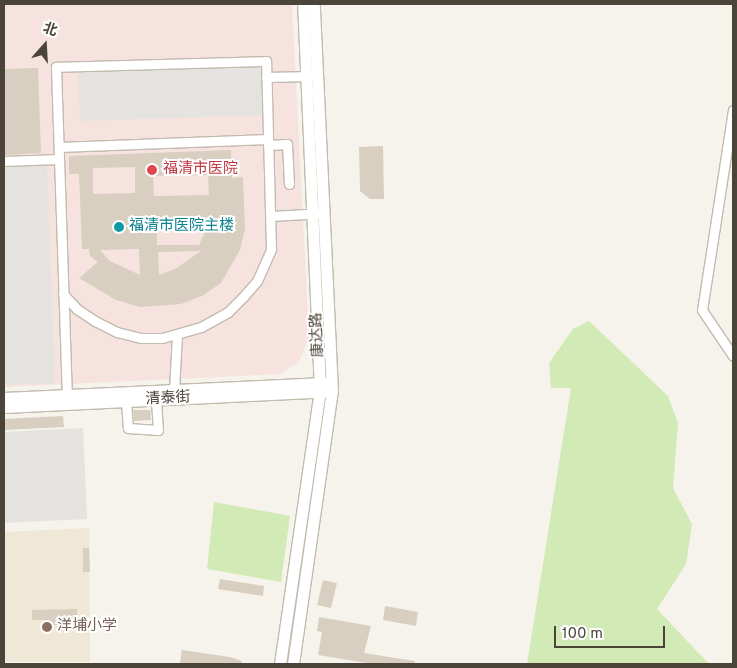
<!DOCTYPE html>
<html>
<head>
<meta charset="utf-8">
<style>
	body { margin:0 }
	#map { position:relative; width:737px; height:668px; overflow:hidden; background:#f6f3ec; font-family:Overpass,"Noto Sans SC",sans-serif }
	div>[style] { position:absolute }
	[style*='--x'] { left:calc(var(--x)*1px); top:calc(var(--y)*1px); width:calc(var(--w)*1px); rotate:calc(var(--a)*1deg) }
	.education>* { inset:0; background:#efe8d6 }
	.medical>* { inset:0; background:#f6e3e0 }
	.green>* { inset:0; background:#d2eab5 }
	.parking>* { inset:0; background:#e5e3e0 }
	.building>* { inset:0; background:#d8cfc1 }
	.roads { filter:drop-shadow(1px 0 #c2bbae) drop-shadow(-1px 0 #c2bbae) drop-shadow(0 1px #c2bbae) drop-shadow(0 -1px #c2bbae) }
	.minor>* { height:9px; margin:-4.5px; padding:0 4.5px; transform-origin:4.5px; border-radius:4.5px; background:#fff }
	.tertiary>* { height:11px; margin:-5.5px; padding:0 5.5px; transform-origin:5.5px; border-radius:5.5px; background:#fff }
	.dots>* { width:14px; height:14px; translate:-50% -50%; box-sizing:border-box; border:2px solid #fff; border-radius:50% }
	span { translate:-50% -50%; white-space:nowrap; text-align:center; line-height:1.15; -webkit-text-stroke:4px #fff; paint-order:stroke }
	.health-label { font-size:15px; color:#be3a42 }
	.left { translate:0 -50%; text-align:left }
	.culture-label { font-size:15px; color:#0d838f }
	.street-label { font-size:15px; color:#4b4439 }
	.education-label { font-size:15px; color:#785e54 }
	.frame { position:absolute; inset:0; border:5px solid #4b4439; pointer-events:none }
	.north { position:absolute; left:20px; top:20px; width:50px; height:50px; -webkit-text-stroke:4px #fff; paint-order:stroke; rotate:19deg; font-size:14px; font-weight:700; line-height:20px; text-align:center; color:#4b4439 }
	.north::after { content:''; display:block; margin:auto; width:18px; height:22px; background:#4b4439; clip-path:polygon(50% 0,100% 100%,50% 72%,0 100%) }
	.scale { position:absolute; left:554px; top:626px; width:111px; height:22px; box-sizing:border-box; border:2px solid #4b4439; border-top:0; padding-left:6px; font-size:15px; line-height:18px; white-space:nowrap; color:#4b4439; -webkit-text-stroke:4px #fff; paint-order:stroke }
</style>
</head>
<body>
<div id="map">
	<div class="education">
		<div style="clip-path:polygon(89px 528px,90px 662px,4px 662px,4px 532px)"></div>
	</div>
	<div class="medical">
		<div style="clip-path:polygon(4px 4px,292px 4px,309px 337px,299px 362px,280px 374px,4px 387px)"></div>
	</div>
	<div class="green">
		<div style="clip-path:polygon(589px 321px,668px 396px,678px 423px,673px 488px,692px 524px,686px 564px,657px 609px,709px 664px,527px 664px,571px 388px,551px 388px,549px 363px,573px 329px)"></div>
		<div style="clip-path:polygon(214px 502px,290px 516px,281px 582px,207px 569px)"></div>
	</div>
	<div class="parking">
		<div style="clip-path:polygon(262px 63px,264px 115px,80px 121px,78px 69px)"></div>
		<div style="clip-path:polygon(47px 163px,55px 383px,4px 385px,4px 165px)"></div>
		<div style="clip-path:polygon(83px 428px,87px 519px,4px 523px,4px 432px)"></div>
	</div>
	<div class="building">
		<div style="clip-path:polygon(38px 68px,41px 153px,4px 155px,4px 69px)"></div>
		<div style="clip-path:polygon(383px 146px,384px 199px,370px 199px,360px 191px,359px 147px)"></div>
		<div style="clip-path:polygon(evenodd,231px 150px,232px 178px,243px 177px,245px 229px,240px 250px,221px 283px,202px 296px,181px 304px,140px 307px,116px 300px,79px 278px,98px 262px,90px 256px,89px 249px,82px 249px,79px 174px,69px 174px,69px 156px,231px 150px,135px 167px,135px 193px,93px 194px,93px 168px,135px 167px,231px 150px,208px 175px,209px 195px,154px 196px,153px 176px,208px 175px,231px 150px,208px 225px,199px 245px,157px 245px,157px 226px,208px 225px,231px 150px,139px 249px,140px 275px,110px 261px,100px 250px,139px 249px,231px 150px,201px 251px,175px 269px,159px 275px,158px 252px,201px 251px)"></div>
		<div style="clip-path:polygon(133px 410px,150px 410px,151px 420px,134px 421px)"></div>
		<div style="clip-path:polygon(63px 416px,64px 427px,4px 430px,4px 419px)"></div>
		<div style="clip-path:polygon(83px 548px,89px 548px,90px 572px,83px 572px)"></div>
		<div style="clip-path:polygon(220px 579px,264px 586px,263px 596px,218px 589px)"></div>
		<div style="clip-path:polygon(323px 580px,337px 583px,331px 608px,317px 605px)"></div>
		<div style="clip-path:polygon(385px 606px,418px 612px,416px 626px,383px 620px)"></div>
		<div style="clip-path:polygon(77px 609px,77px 619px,64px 620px,64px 625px,45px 625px,45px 620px,32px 620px,32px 610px)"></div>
		<div style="clip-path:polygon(319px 617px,371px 626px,364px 653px,415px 661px,414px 664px,372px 664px,318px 655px,322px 632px,317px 631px)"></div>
		<div style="clip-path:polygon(182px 650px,230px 657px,242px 661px,241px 664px,180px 663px)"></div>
	</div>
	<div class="roads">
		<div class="minor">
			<div style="--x:266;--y:77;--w:45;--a:-1.3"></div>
			<div style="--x:733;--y:110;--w:202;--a:98.8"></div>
			<div style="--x:702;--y:310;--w:55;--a:56"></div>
			<div style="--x:268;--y:145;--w:19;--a:-3"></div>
			<div style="--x:287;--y:144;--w:40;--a:87.1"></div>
			<div style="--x:59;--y:147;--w:209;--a:-2.2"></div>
			<div style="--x:4;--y:161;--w:55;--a:-2.1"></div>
			<div style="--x:271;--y:216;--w:53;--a:-3.2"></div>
			<div style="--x:63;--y:294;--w:21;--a:47"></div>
			<div style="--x:77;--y:309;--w:22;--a:34"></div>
			<div style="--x:95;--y:321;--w:25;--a:27"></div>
			<div style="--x:117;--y:332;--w:25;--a:14"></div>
			<div style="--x:141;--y:338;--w:21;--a:0"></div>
			<div style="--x:162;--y:338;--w:41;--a:-15.8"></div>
			<div style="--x:201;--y:327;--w:31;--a:-29"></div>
			<div style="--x:228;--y:312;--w:21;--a:-45"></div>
			<div style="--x:243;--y:297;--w:21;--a:-49"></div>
			<div style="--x:257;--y:281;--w:35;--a:-66"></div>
			<div style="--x:271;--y:249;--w:188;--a:-91.5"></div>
			<div style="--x:266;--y:61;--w:210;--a:178.4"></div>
			<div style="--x:56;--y:67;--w:333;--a:88.1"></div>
			<div style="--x:174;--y:390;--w:55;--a:-86.9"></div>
			<div style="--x:126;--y:401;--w:27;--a:86"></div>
			<div style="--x:128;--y:428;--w:30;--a:4"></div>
			<div style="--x:158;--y:430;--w:30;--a:-94"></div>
		</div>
		<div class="tertiary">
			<div style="--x:4;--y:398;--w:321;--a:-2.7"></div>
			<div style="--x:4;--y:407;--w:323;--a:-2.8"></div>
			<div style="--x:280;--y:664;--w:277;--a:-81.7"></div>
			<div style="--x:320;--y:390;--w:386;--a:-92.5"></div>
			<div style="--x:293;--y:664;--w:276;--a:-81.9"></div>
			<div style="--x:332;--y:391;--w:387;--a:-92.7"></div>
		</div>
	</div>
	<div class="dots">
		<div style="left:152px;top:170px;background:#e0444e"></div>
		<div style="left:119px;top:227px;background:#0f9aa8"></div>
		<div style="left:47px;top:627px;background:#8d6e63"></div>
	</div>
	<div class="health-label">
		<span class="left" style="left:163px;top:170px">福清市医院</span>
	</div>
	<div class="culture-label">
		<span class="left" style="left:129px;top:227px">福清市医院主楼</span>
	</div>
	<div class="street-label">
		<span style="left:318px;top:335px;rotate:-93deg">康达路</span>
		<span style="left:168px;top:399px;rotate:-3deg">清泰街</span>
	</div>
	<div class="education-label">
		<span class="left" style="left:57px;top:627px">洋埔小学</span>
	</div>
	<div class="frame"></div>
	<div class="north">北</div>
	<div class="scale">100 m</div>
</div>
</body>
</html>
